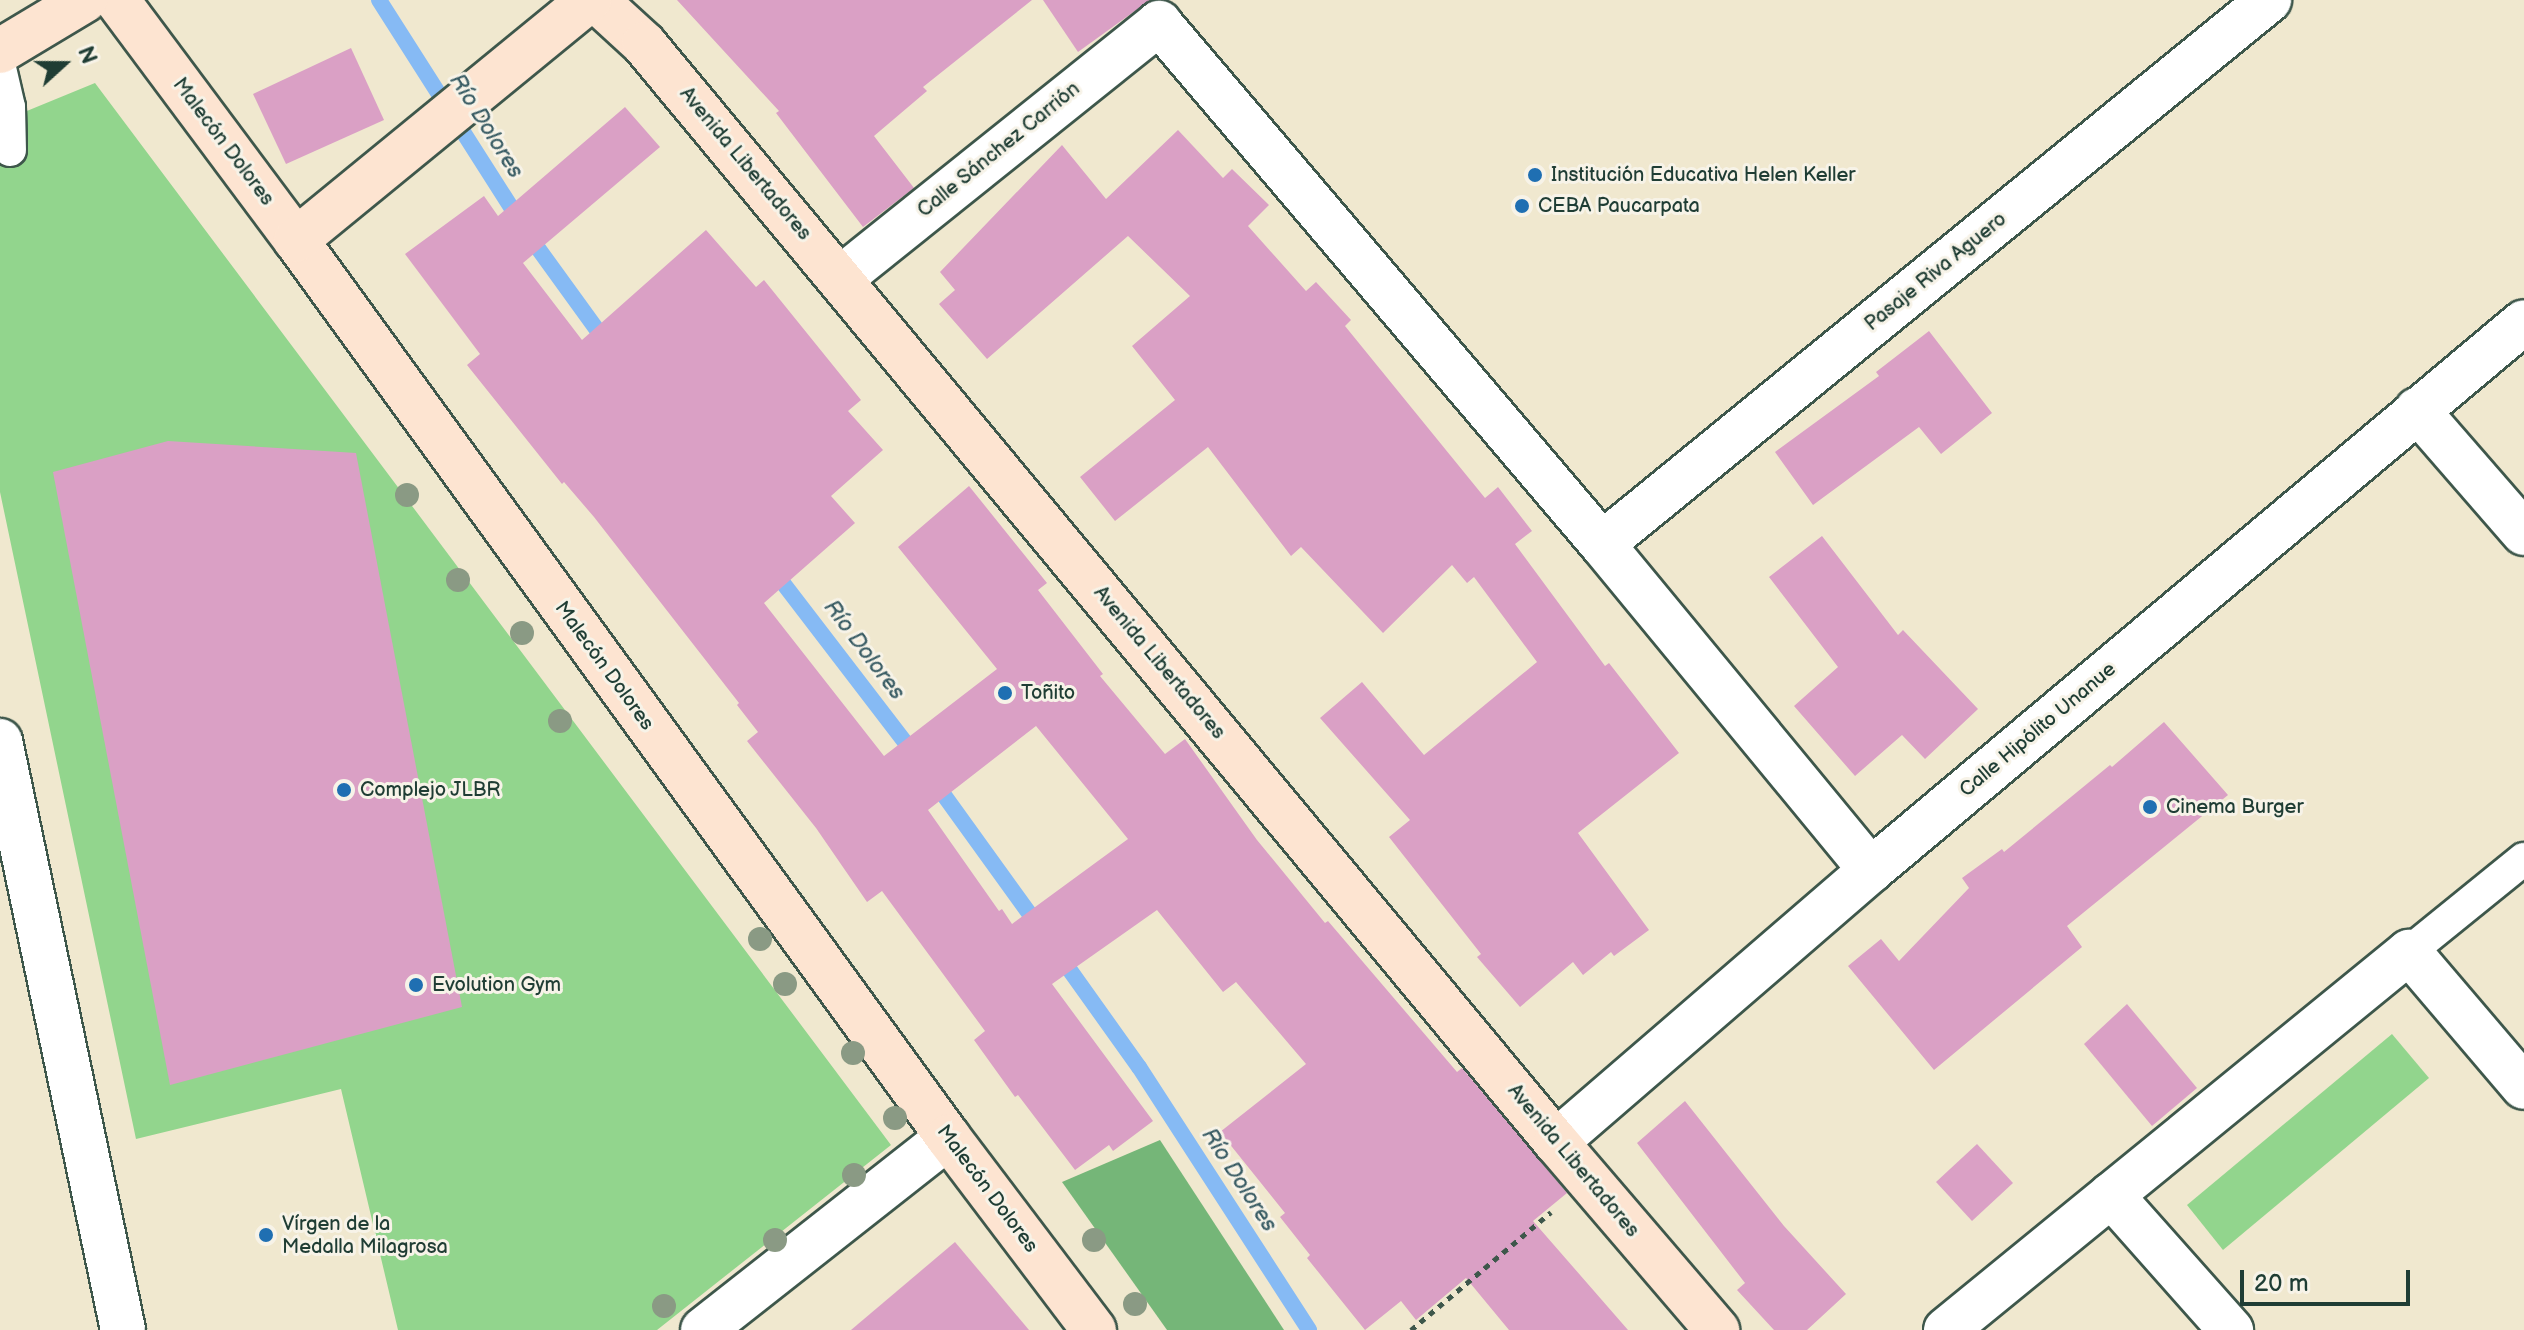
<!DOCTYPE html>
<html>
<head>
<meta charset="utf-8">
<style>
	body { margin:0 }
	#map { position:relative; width:2524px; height:1330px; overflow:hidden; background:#f0e8cf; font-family:"Balsamiq Sans",sans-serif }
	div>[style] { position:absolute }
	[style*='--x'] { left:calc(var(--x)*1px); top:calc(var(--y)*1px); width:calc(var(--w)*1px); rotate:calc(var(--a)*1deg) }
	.green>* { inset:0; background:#92d58d }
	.forest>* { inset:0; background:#75b678 }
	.stream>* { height:16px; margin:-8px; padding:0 8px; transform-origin:8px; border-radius:8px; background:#86baf4 }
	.building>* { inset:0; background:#daa0c5 }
	.path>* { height:5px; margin-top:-2.5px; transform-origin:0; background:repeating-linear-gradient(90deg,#3e574b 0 6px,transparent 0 12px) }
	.roads { filter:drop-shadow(2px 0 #3e574b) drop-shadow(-2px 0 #3e574b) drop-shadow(0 2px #3e574b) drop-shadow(0 -2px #3e574b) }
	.lane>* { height:32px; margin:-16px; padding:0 16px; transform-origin:16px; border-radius:16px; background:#fff }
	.street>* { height:44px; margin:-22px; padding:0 22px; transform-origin:22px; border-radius:22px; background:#fff }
	.secondary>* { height:44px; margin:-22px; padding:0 22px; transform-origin:22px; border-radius:22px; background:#fde4d1 }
	.trees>* { width:24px; height:24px; margin:-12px; border-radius:50%; background:#8a9a84 }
	.dots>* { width:22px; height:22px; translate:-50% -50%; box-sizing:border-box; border:4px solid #f7f3e8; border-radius:50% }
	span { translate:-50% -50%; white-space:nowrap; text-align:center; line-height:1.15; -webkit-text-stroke:6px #f7f3e8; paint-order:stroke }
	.street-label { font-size:20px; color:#1f3d34 }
	.poi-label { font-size:20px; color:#1f3d34 }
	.left { translate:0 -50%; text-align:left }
	.water-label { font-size:22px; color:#395c64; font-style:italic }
	.north { position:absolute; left:24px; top:24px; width:80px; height:80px; -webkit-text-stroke:6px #f7f3e8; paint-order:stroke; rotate:69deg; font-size:22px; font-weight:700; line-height:32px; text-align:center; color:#1f3d34 }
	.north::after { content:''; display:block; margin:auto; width:28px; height:36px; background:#1f3d34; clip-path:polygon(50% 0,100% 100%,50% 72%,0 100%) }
	.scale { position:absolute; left:2240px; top:1270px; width:170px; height:36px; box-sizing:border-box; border:4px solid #1f3d34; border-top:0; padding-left:10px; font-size:24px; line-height:28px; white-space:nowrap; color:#1f3d34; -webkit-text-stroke:6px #f7f3e8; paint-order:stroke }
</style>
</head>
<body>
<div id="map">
	<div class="green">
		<div style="clip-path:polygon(95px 83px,891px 1145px,657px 1330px,398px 1330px,341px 1089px,136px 1139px,0 492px,0 122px)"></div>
		<div style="clip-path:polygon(2392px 1034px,2429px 1078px,2223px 1250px,2187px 1205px)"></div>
	</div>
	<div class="forest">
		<div style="clip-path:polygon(1160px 1140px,1284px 1330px,1167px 1330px,1062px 1182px)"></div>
	</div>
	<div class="stream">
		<div style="--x:379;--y:0;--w:285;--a:57.5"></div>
		<div style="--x:532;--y:240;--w:130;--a:54.1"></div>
		<div style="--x:773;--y:570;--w:237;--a:52.5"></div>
		<div style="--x:933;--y:780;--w:185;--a:54.2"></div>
		<div style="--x:1059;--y:955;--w:138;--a:54.5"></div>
		<div style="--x:1139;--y:1067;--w:313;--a:57.1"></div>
	</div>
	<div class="building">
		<div style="clip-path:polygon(677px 0,1032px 0,923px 87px,927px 91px,874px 136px,914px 188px,863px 227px,776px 113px,779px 111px)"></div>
		<div style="clip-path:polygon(1043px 0,1150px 0,1078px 52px)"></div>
		<div style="clip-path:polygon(351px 48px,384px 120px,286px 164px,253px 94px)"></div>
		<div style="clip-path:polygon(evenodd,625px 107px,660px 147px,523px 263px,582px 340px,706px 230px,756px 287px,764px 280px,861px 400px,848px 411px,883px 450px,831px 496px,855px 523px,764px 603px,884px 756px,997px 669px,898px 547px,969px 486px,1047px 583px,1038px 590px,1103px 674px,1100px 676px,1165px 754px,1185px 739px,1257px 840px,1325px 923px,1328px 921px,1457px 1072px,1462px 1068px,1567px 1193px,1533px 1221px,1628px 1330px,1509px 1330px,1466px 1278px,1416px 1320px,1401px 1301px,1365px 1330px,1307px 1258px,1310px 1255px,1280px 1217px,1285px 1213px,1220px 1132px,1306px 1064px,1236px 982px,1223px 992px,1157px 910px,1052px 984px,1153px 1121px,1113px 1151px,1109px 1145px,1075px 1170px,1018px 1095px,1015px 1097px,974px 1040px,985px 1031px,882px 891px,867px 902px,816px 828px,747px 741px,758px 732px,737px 705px,739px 703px,594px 517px,564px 482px,562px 484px,467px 365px,480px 354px,405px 254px,484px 196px,498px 216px,625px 107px,1036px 726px,1128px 839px,1012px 924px,1002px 909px,999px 911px,928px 810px,1036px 726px)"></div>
		<div style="clip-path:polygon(1178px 130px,1223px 178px,1232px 169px,1269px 205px,1248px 226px,1306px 291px,1316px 282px,1351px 320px,1345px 326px,1485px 498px,1498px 487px,1532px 531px,1515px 544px,1605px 666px,1609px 663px,1679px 753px,1578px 833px,1649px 930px,1614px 956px,1611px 952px,1583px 975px,1573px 962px,1520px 1007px,1477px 957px,1481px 954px,1389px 837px,1410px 820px,1320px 718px,1362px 682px,1424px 755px,1537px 662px,1474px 577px,1467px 583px,1452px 565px,1383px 633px,1301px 547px,1291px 556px,1208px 447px,1115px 521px,1080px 477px,1175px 400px,1132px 346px,1190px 296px,1128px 236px,987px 359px,939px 304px,955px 290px,940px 272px,1062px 145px,1106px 199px)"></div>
		<div style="clip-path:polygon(1929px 331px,1992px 413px,1941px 454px,1919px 427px,1813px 505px,1775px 452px,1879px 376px,1876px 372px)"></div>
		<div style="clip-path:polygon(168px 441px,356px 453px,462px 1007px,170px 1085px,53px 472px)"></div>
		<div style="clip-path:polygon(1822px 536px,1898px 635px,1903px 630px,1978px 709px,1925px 759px,1902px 735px,1855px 776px,1794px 706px,1838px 667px,1769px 577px)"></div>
		<div style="clip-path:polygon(2164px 722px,2228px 795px,2067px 926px,2082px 947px,1934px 1070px,1848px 966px,1881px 939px,1899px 961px,1969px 888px,1962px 878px,2002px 849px,2004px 852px,2110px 765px,2112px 767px)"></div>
		<div style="clip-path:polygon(2127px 1004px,2197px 1088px,2152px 1126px,2084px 1044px)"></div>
		<div style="clip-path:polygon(1685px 1101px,1784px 1226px,1846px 1294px,1807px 1330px,1774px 1330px,1737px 1290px,1745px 1283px,1637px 1143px)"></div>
		<div style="clip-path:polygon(1977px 1144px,2013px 1183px,1972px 1221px,1936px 1182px)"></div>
		<div style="clip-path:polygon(955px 1242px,1029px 1330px,851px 1330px)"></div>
	</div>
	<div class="path">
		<div style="--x:1411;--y:1330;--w:183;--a:-40.1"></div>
	</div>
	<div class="roads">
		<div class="lane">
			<div style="--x:0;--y:68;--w:40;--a:77"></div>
			<div style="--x:9;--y:107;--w:43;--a:88.7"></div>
			<div style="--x:2409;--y:952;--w:148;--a:-39"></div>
		</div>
		<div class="street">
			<div style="--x:841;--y:278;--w:408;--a:-38.7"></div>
			<div style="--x:1159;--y:23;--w:684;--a:49.63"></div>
			<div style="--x:1602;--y:544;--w:423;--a:50.5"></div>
			<div style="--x:2417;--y:410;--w:163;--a:49"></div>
			<div style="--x:1602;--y:544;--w:861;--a:-39.2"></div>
			<div style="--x:0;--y:741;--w:602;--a:78.2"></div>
			<div style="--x:1556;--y:1142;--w:416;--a:-40.8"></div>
			<div style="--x:1871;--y:870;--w:852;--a:-40"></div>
			<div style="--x:2111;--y:1195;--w:181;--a:48.4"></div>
			<div style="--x:703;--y:1330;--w:312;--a:-38.2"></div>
			<div style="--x:1946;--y:1330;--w:598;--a:-39.23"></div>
			<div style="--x:2409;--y:952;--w:177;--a:49.6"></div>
		</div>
		<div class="secondary">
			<div style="--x:117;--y:0;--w:299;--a:53.3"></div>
			<div style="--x:296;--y:240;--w:1109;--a:53.99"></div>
			<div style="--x:948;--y:1137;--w:242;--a:52.9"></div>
			<div style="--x:596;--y:0;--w:65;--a:42.5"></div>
			<div style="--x:644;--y:44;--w:1427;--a:50.29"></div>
			<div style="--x:1556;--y:1142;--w:248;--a:49.4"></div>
			<div style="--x:0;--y:51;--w:99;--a:-31"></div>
			<div style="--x:296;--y:240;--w:379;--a:-39.3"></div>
		</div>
	</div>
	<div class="trees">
		<div style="left:407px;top:495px"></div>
		<div style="left:458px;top:580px"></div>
		<div style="left:522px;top:633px"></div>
		<div style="left:560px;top:721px"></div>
		<div style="left:760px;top:939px"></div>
		<div style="left:785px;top:984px"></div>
		<div style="left:853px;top:1053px"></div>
		<div style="left:895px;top:1118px"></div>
		<div style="left:854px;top:1175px"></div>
		<div style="left:775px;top:1240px"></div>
		<div style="left:1094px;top:1240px"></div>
		<div style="left:1135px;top:1304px"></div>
		<div style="left:664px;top:1306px"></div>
	</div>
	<div class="dots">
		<div style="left:1535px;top:175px;background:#1f6fb2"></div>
		<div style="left:1522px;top:206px;background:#1f6fb2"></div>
		<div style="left:1005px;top:693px;background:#1f6fb2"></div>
		<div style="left:344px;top:790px;background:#1f6fb2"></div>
		<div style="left:2150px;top:807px;background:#1f6fb2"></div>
		<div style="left:416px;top:985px;background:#1f6fb2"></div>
		<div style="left:266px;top:1235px;background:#1f6fb2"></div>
	</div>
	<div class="street-label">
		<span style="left:223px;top:142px;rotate:53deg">Malecón Dolores</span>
		<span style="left:999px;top:150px;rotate:-39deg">Calle Sánchez Carrión</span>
		<span style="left:745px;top:164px;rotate:50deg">Avenida Libertadores</span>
		<span style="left:1936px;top:272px;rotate:-39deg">Pasaje Riva Aguero</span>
		<span style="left:1159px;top:663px;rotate:50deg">Avenida Libertadores</span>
		<span style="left:604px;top:666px;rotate:54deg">Malecón Dolores</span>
		<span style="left:2038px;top:730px;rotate:-40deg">Calle Hipólito Unanue</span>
		<span style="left:1573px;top:1161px;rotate:50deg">Avenida Libertadores</span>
		<span style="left:987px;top:1189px;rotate:53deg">Malecón Dolores</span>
	</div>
	<div class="poi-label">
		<span class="left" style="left:1551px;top:175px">Institución Educativa Helen Keller</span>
		<span class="left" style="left:1538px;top:206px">CEBA Paucarpata</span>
		<span class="left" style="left:1021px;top:693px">Toñito</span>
		<span class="left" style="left:360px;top:790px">Complejo JLBR</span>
		<span class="left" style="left:2166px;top:807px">Cinema Burger</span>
		<span class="left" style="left:432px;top:985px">Evolution Gym</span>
		<span class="left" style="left:282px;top:1236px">Vírgen de la<br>Medalla Milagrosa</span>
	</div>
	<div class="water-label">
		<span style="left:486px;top:126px;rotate:58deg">Río Dolores</span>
		<span style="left:864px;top:650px;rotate:53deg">Río Dolores</span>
		<span style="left:1239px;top:1180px;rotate:57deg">Río Dolores</span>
	</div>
	<div class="north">N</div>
	<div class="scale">20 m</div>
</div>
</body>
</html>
